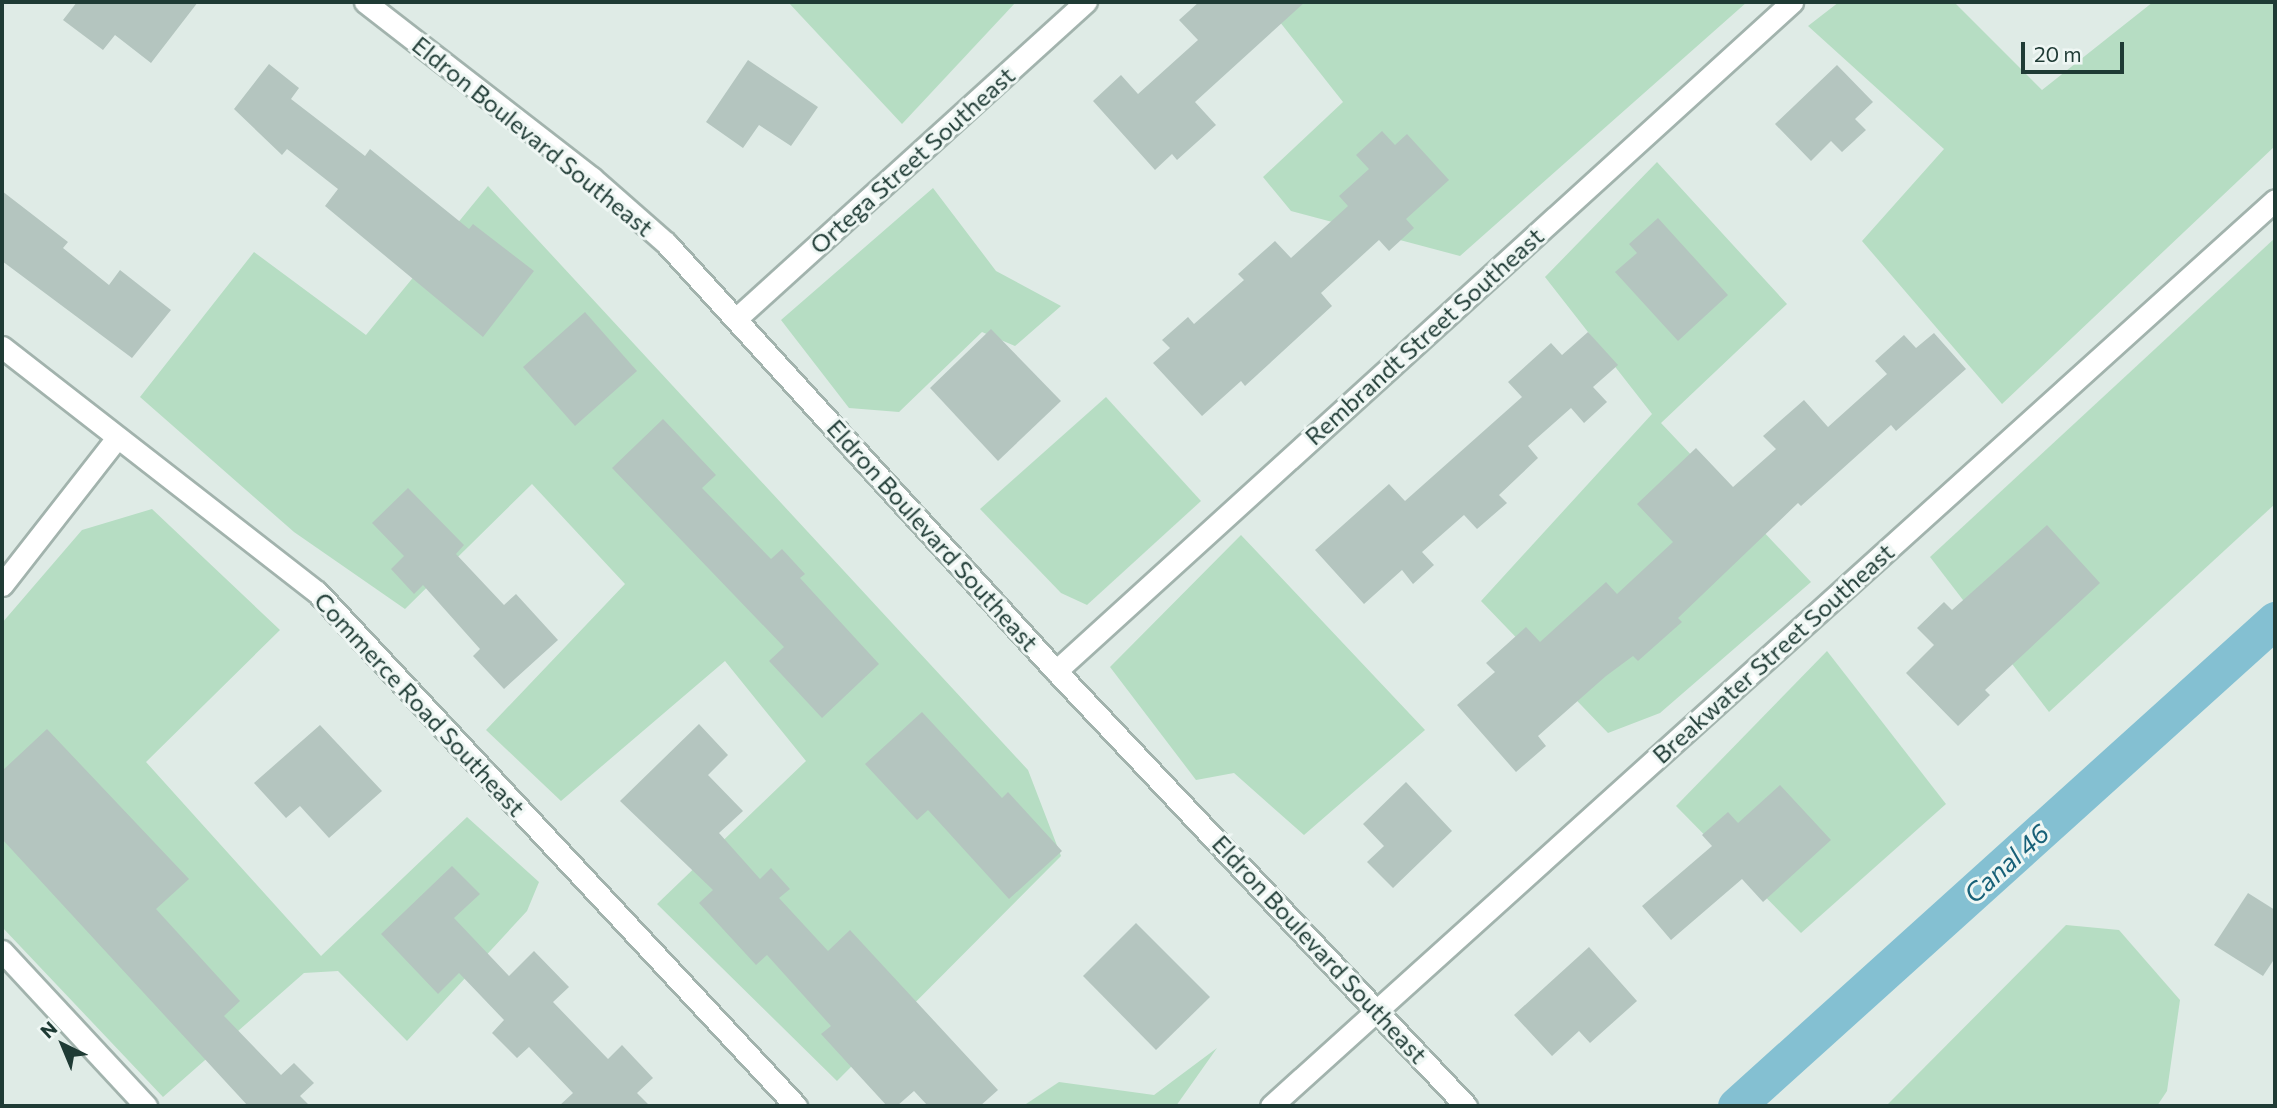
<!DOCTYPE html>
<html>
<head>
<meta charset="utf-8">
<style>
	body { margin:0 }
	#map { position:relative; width:2277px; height:1108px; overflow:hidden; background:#dfebe6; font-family:Commissioner,sans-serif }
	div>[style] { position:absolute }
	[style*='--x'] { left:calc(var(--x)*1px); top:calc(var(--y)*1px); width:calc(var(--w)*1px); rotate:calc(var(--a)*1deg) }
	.green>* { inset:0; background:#b6ddc3 }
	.canal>* { height:37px; margin:-18.5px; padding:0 18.5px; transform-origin:18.5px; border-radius:18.5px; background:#84c0d2 }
	.building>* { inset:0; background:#b4c5bf }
	.roads { filter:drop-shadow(2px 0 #a2b3ad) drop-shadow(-2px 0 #a2b3ad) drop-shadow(0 2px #a2b3ad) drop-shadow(0 -2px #a2b3ad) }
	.minor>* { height:21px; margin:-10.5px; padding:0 10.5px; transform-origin:10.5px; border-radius:10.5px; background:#fff }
	.tertiary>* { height:21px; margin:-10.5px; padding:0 10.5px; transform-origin:10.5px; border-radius:10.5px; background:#fff }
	span { translate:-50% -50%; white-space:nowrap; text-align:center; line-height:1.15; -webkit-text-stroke:6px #eff7f4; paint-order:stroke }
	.street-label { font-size:24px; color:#1f3b35 }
	.water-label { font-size:26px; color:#186178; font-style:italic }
	.frame { position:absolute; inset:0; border:4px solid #1f3b35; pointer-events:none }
	.north { position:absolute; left:28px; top:1010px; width:70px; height:70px; -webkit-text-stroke:5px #eff7f4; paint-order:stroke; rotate:317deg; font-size:19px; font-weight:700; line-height:28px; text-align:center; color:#1f3b35 }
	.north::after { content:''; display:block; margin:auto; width:24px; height:32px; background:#1f3b35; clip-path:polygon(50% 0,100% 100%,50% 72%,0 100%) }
	.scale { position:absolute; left:2021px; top:42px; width:103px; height:32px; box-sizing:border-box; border:4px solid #1f3b35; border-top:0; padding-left:9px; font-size:21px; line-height:24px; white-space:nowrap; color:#1f3b35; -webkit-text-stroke:5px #eff7f4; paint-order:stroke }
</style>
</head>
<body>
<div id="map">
	<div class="green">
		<div style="clip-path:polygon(788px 2px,1016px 2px,902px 124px)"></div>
		<div style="clip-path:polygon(1264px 2px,1747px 2px,1460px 256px,1291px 211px,1263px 177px,1343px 102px)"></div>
		<div style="clip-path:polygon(1839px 2px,1954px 2px,2042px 90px,2153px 2px,2275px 2px,2275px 146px,2002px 404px,1862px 241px,1944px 149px,1808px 26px)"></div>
		<div style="clip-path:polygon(1657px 162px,1787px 304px,1661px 423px,1811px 582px,1660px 713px,1608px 733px,1481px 601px,1652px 414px,1545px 277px)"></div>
		<div style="clip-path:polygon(488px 186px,1028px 770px,1061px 856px,837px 1081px,657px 904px,806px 761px,725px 661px,561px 801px,486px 730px,625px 584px,532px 484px,405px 609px,294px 532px,140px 397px,254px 252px,366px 335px)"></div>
		<div style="clip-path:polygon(933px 188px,996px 271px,1061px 306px,1015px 346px,982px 332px,899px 412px,849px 408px,781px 320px)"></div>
		<div style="clip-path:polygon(2275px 238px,2275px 504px,2049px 712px,1930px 557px)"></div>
		<div style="clip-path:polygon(1106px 397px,1201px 501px,1087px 605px,1061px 593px,980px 509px)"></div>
		<div style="clip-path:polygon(152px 509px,280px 630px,146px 762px,321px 956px,467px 817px,539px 882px,527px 911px,407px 1041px,338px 971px,304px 973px,163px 1097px,2px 927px,2px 623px,82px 530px)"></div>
		<div style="clip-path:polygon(1241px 535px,1425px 730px,1304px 835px,1234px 773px,1196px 780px,1110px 667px)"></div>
		<div style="clip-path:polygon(1827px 651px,1946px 804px,1801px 933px,1676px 806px)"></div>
		<div style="clip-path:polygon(2066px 925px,2119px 930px,2180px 1000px,2167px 1091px,2157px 1106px,1886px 1106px)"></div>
		<div style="clip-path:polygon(1217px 1048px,1176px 1106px,1023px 1106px,1059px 1082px,1154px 1095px)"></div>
	</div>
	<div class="canal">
		<div style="--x:1736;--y:1106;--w:726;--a:-42.04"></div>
	</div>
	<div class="building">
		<div style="clip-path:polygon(77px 2px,198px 2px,151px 63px,115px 35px,103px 50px,63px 20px)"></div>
		<div style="clip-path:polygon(1199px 2px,1305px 2px,1195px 102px,1216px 125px,1177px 160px,1172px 154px,1155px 170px,1093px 101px,1121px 75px,1138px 94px,1198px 40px,1179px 20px)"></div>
		<div style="clip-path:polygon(748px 60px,818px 107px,791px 146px,759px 125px,743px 148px,706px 122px)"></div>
		<div style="clip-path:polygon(269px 64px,299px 88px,291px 99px,365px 156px,370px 149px,469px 229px,473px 224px,534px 271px,483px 337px,325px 206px,338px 189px,287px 149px,282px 155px,234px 109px)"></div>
		<div style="clip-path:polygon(1837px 65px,1873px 102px,1855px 119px,1866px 130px,1842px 152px,1831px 141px,1811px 161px,1775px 124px)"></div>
		<div style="clip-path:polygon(1382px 131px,1395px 145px,1407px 134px,1449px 180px,1406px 219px,1414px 228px,1389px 251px,1379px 240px,1321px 293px,1332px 306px,1245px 386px,1241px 381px,1202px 416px,1153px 363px,1170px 348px,1162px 340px,1188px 317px,1194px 324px,1244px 280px,1238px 274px,1275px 241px,1291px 258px,1348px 206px,1339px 196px,1369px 169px,1356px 155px)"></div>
		<div style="clip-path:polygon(2px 191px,68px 242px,63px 248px,109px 285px,120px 270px,171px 310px,132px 358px,2px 261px)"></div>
		<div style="clip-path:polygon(1658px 218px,1728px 295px,1678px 341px,1615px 272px,1637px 253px,1629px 244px)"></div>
		<div style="clip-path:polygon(585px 312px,637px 371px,575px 426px,523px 367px)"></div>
		<div style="clip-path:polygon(991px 329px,1061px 401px,998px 461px,930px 388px)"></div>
		<div style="clip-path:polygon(1588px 332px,1618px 365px,1593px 387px,1607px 402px,1584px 423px,1571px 408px,1528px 446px,1538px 458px,1499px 495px,1507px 503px,1477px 529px,1464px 515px,1422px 552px,1434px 565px,1413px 584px,1402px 570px,1364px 604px,1315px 550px,1389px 484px,1405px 501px,1522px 397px,1508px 382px,1551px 343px,1562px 355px)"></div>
		<div style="clip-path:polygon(1934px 333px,1966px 369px,1896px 431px,1891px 425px,1801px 506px,1798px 503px,1678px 618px,1682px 622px,1638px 661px,1633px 656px,1606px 676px,1538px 736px,1546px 746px,1516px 772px,1457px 705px,1495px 672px,1486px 663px,1526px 627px,1540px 642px,1606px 582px,1617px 594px,1673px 542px,1637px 504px,1696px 448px,1733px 487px,1776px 449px,1763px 436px,1804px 400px,1828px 427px,1887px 374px,1875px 361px,1904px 335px,1916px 348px)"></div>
		<div style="clip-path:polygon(663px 419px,716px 475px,702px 488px,771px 559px,782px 549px,805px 574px,800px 578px,879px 664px,822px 718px,769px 661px,784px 647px,612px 468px)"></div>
		<div style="clip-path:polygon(408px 488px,464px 545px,456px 554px,504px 605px,516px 594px,558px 640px,504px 689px,473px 656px,480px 649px,423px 585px,414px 594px,391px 569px,404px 556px,372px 523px)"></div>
		<div style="clip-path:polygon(2047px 525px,2100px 583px,1985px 690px,1990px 695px,1958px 726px,1906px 673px,1934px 645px,1917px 628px,1944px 602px,1952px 610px)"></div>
		<div style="clip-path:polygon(922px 712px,1002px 798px,1008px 792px,1062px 851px,1009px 899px,928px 810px,917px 820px,865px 764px)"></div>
		<div style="clip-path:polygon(699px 724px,728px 755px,708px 775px,743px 811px,719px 833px,760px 879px,771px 868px,790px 889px,779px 898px,828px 951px,850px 930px,998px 1090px,980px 1106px,928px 1106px,914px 1091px,897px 1106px,887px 1106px,821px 1034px,831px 1026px,767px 955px,756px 965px,699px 903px,713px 890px,620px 801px)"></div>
		<div style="clip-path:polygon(320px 725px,382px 791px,329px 838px,300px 806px,286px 818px,254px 783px)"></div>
		<div style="clip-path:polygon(47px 729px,189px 879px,156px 909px,240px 1001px,224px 1016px,281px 1075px,294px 1063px,314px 1083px,300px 1096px,310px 1106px,248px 1106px,2px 839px,2px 771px)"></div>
		<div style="clip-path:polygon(1406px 782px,1452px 831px,1393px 888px,1367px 862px,1384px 846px,1363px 824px)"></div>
		<div style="clip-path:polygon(1780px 785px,1831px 840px,1763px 902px,1742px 879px,1671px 940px,1642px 906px,1712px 846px,1702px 835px,1728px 812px,1738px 823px)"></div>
		<div style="clip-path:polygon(452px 866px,480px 894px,454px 918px,509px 976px,534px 951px,569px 987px,553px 1002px,608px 1059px,622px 1045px,653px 1078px,637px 1093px,650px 1106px,559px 1106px,573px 1093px,529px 1047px,517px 1058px,492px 1033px,504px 1020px,459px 973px,438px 994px,381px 934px)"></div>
		<div style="clip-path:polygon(2248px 893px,2275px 910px,2275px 958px,2263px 976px,2214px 945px)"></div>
		<div style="clip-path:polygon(1136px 923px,1210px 997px,1156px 1050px,1083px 976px)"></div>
		<div style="clip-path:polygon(1589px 947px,1637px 1001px,1590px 1043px,1579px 1031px,1552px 1056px,1514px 1015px)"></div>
	</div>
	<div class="roads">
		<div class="minor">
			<div style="--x:737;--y:318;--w:471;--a:-42.2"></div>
			<div style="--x:2;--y:347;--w:399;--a:37.9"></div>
			<div style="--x:317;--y:592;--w:703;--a:47.02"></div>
			<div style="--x:2;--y:585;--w:187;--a:-52"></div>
			<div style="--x:1056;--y:671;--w:995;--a:-42.27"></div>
			<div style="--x:2;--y:951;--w:212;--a:47.1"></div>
			<div style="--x:1271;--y:1106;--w:1352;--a:-42.06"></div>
		</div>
		<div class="tertiary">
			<div style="--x:365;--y:2;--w:287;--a:37.8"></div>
			<div style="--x:592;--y:178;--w:98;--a:41.3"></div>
			<div style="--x:666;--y:243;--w:579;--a:47.66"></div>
			<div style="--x:1056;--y:671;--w:598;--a:46.69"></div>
		</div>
	</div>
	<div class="street-label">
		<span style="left:533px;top:136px;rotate:39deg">Eldron Boulevard Southeast</span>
		<span style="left:912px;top:160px;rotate:-42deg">Ortega Street Southeast</span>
		<span style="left:1424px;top:336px;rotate:-42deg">Rembrandt Street Southeast</span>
		<span style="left:933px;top:535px;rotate:48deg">Eldron Boulevard Southeast</span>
		<span style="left:1773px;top:653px;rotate:-42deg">Breakwater Street Southeast</span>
		<span style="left:420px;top:704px;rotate:47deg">Commerce Road Southeast</span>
		<span style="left:1320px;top:949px;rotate:47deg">Eldron Boulevard Southeast</span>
	</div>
	<div class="water-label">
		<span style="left:2006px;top:863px;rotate:-42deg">Canal 46</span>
	</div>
	<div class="frame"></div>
	<div class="north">N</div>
	<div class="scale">20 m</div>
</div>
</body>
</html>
